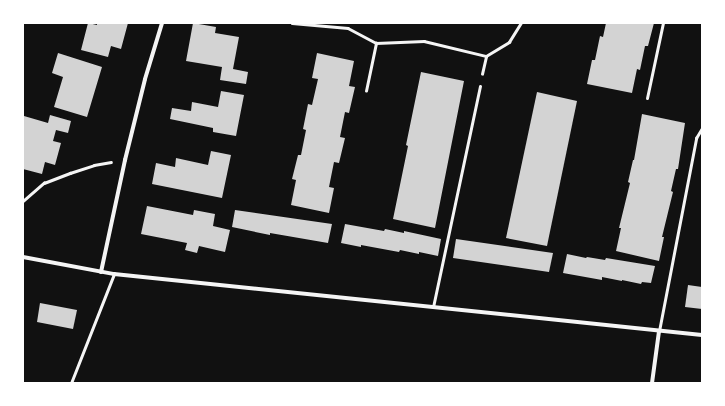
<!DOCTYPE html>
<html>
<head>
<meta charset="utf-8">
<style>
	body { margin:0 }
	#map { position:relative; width:725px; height:406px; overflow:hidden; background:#111; font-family:Quicksand,sans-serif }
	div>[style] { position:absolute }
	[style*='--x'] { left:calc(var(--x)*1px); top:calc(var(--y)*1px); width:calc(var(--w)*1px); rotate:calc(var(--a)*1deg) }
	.building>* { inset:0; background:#d3d3d3 }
	.path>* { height:2.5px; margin:-1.25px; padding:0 1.25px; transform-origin:1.25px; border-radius:1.25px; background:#f5f5f5 }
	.service>* { height:3px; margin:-1.5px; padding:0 1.5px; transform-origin:1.5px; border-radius:1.5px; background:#f5f5f5 }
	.minor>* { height:4px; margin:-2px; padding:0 2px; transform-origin:2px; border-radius:2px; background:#f5f5f5 }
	span { translate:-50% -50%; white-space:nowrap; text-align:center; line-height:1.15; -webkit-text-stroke:3px #fff; paint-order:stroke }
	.frame { position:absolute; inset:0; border:24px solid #fff; pointer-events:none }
</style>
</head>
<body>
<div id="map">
	<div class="building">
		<div style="clip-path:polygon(88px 23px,97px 25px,97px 23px,128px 23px,121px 49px,111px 46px,108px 57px,81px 50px)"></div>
		<div style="clip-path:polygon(193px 23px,216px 27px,215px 33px,239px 37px,233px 69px,248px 72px,246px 84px,220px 80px,222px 67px,186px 61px)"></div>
		<div style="clip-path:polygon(606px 23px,654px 23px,648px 46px,645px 46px,640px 70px,637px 69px,632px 93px,587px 84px,592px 60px,595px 60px,600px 36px,603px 37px)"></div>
		<div style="clip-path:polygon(58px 53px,102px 67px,87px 117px,54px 107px,63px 77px,52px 73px)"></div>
		<div style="clip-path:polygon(317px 53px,354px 61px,349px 86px,355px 87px,349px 113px,345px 112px,340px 137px,345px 138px,339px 163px,334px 162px,329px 187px,334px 188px,329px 213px,291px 205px,296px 180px,292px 179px,298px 155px,301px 155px,306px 130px,303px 129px,308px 104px,312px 105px,318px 79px,312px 78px)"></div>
		<div style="clip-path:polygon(421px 72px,464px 81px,435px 228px,393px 219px,408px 146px,406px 145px)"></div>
		<div style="clip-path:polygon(221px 91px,244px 95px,236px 136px,213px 132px,213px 128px,170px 119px,172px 108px,191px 111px,192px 102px,218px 107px)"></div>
		<div style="clip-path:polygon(537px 92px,577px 101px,547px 246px,506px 238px)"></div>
		<div style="clip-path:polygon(642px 114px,685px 123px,678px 169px,676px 169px,671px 191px,673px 192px,662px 237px,664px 237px,659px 261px,616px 251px,621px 228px,619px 228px,630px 183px,628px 182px,633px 160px,634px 160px)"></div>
		<div style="clip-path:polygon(50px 115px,71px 121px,68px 133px,56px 130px,53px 141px,61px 143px,55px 165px,45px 162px,42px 174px,23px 169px,24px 116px,48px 123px)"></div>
		<div style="clip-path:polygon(211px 151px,231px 155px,222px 198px,152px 184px,156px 163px,175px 167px,176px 158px,208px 165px)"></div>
		<div style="clip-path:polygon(147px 206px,193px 215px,194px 210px,215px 214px,213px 226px,230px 230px,225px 252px,199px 246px,197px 253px,185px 250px,187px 243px,141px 234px)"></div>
		<div style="clip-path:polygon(235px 210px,332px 224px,328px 243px,270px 233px,270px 235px,232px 227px)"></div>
		<div style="clip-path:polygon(345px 224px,384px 231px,385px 229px,404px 233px,404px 231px,441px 239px,438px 256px,419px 252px,419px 254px,400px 250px,399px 252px,361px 245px,361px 247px,341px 243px)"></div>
		<div style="clip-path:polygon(456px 239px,553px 253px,549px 272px,453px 258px)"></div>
		<div style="clip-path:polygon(567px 254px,586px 258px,587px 257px,605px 260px,606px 258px,655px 266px,651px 283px,642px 282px,641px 284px,622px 280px,622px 281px,602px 277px,602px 280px,563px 273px)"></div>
		<div style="clip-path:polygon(688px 285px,702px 287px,702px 309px,685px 307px)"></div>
		<div style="clip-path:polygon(40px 303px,77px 310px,73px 329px,37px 322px)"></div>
	</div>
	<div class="path">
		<div style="--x:292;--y:23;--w:56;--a:5.1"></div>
		<div style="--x:348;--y:28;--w:32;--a:28"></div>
		<div style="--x:376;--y:43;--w:48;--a:-2.4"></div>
		<div style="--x:424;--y:41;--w:64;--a:13.6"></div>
		<div style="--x:482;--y:74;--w:18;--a:-77"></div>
		<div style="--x:486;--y:56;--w:27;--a:-31"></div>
		<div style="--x:509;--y:42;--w:22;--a:-58"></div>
		<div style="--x:366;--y:91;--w:49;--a:-78.2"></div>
		<div style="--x:23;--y:201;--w:28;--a:-41"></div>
		<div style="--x:44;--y:183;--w:28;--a:-21"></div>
		<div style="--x:70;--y:173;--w:25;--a:-18"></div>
		<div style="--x:94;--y:165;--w:17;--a:-10"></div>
	</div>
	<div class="service">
		<div style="--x:647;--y:98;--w:77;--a:-78"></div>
		<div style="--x:433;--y:307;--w:226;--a:-78"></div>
		<div style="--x:659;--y:331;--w:197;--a:-79.1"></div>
		<div style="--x:696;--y:138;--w:12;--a:-59"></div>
		<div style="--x:71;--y:383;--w:117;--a:-68.5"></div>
	</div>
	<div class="minor">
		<div style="--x:23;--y:257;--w:93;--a:10.6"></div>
		<div style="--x:114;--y:274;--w:591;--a:5.92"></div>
		<div style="--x:101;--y:272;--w:115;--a:-77.9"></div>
		<div style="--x:125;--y:160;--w:83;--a:-76.1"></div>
		<div style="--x:145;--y:79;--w:59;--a:-73.1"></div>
		<div style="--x:652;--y:383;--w:52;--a:-82.3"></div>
	</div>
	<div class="frame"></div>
</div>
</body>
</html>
